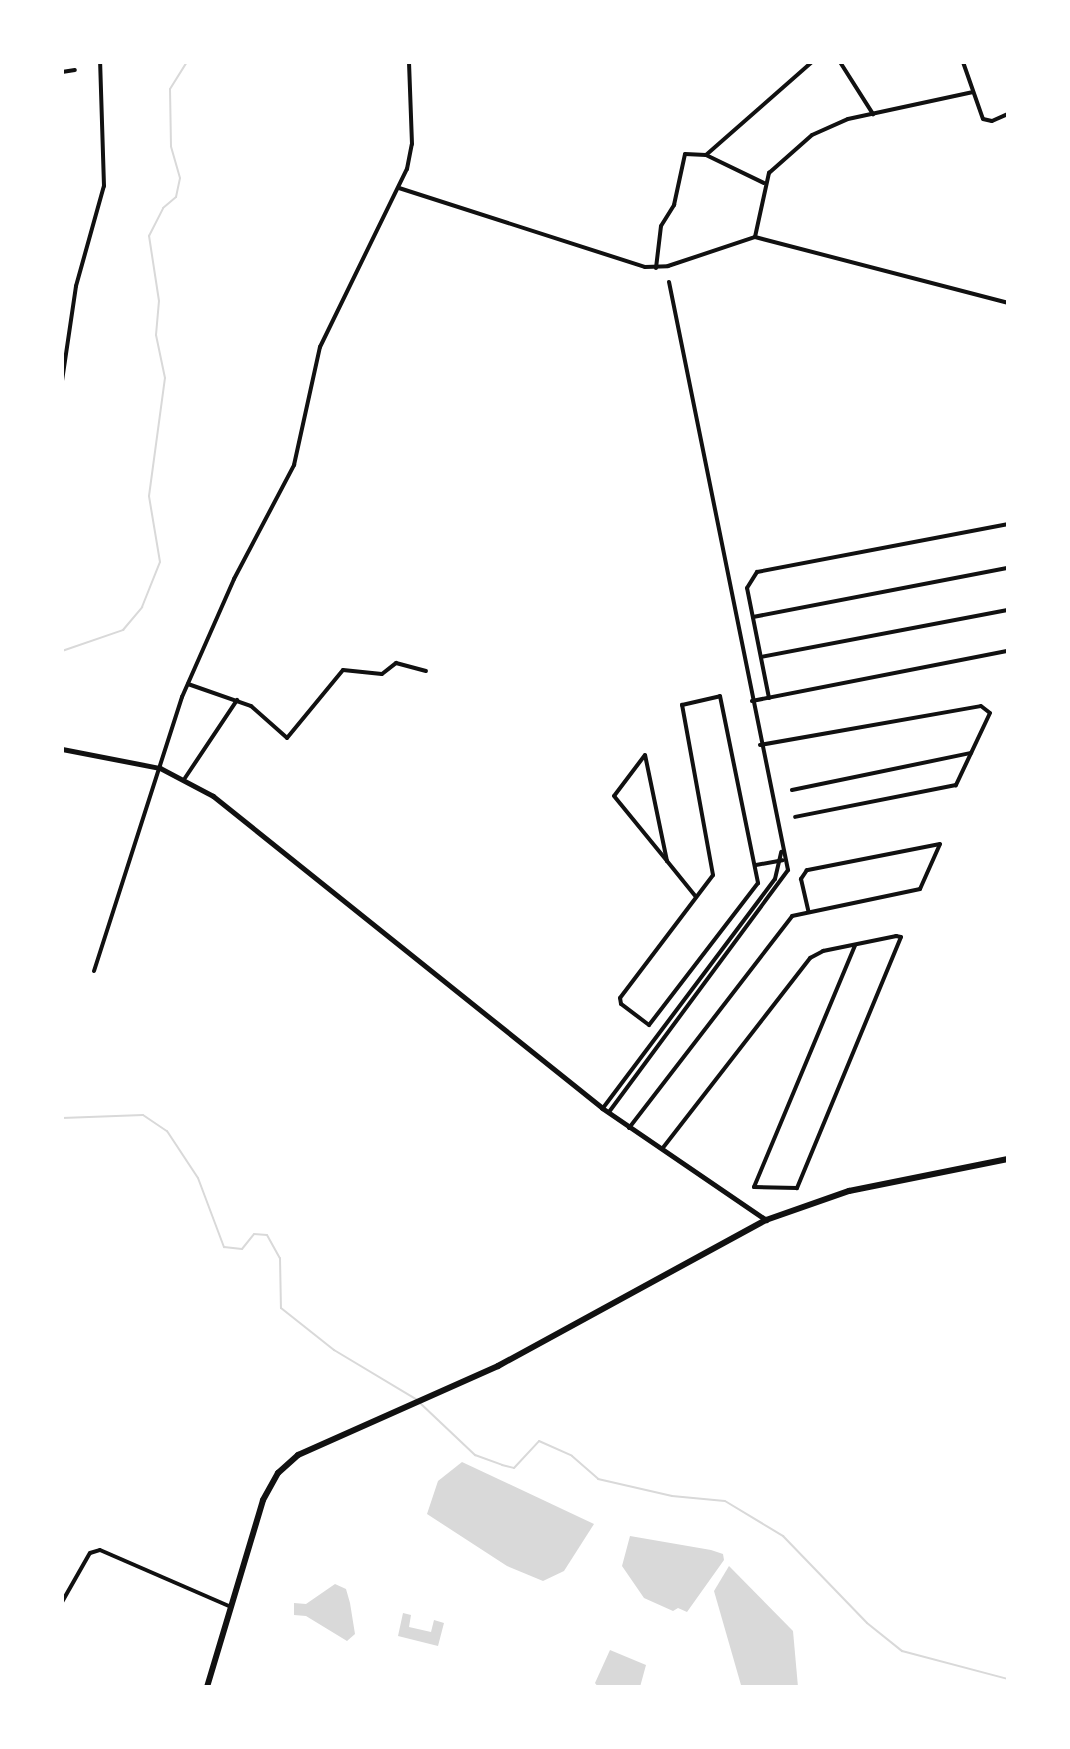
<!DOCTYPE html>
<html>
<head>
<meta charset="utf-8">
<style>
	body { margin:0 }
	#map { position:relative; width:1070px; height:1749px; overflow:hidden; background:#fff; font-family:"Roboto Condensed",sans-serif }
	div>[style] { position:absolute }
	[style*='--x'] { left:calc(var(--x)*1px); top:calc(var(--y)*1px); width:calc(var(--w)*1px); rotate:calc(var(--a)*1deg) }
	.water>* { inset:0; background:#d9d9d9 }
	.stream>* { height:2px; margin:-1px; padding:0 1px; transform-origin:1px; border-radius:1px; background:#d9d9d9 }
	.minor>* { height:4px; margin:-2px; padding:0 2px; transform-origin:2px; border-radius:2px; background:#111 }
	.tertiary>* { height:5px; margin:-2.5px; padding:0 2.5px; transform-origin:2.5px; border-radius:2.5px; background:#111 }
	.secondary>* { height:6px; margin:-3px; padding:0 3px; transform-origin:3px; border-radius:3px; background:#111 }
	span { translate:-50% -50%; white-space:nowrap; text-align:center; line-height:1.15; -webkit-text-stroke:8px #fff; paint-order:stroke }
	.frame { position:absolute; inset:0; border:64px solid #fff; pointer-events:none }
</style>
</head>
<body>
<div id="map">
	<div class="water">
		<div style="clip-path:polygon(462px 1462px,594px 1524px,564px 1571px,543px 1581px,507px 1566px,427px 1514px,438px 1481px)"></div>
		<div style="clip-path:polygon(630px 1536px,711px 1550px,723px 1554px,724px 1560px,687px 1612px,678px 1608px,673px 1611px,644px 1598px,622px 1566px)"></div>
		<div style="clip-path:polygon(729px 1566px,793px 1631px,798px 1687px,741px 1685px,714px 1591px)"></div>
		<div style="clip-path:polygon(335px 1584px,346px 1589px,350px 1603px,355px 1634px,347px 1641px,306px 1616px,294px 1615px,294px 1603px,306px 1604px)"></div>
		<div style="clip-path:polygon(403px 1613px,411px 1615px,409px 1627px,431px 1632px,434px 1620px,444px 1623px,438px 1646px,398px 1636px)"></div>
		<div style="clip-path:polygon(610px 1650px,646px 1665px,640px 1687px,598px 1687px,595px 1683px)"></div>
	</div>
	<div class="stream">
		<div style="--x:62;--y:651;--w:65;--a:-19"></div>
		<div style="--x:123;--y:630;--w:30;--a:-50"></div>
		<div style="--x:142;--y:607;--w:48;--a:-68.2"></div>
		<div style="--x:160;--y:562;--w:67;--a:-99.5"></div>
		<div style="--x:149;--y:496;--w:119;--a:-82.3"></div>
		<div style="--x:165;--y:378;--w:44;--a:-101.8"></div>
		<div style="--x:156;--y:335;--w:34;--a:-85"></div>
		<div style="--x:159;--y:301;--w:66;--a:-98.7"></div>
		<div style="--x:149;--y:236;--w:31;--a:-63"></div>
		<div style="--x:163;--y:208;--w:17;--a:-40"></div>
		<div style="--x:176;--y:197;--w:19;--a:-78"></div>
		<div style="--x:180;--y:178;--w:33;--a:-106"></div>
		<div style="--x:171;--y:146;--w:57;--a:-91"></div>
		<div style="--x:170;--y:89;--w:32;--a:-58"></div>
		<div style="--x:62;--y:1118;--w:81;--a:-2.1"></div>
		<div style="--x:143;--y:1115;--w:29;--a:34"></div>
		<div style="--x:167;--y:1131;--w:56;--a:56.6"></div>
		<div style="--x:198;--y:1178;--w:74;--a:69.4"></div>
		<div style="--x:224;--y:1247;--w:18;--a:6"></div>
		<div style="--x:242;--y:1249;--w:19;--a:-51"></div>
		<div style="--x:254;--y:1234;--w:13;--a:4"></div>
		<div style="--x:267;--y:1235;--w:26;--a:61"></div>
		<div style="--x:280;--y:1258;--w:50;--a:88.9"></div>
		<div style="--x:281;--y:1308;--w:68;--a:38.4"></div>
		<div style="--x:334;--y:1350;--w:96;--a:30.9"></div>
		<div style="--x:420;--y:1403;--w:76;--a:43.4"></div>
		<div style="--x:475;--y:1455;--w:29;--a:20"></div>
		<div style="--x:502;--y:1465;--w:12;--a:14"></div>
		<div style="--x:514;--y:1468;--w:37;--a:-47"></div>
		<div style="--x:539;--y:1441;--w:36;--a:24"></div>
		<div style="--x:572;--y:1456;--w:35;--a:41"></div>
		<div style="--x:598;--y:1479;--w:76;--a:12.9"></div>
		<div style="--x:672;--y:1496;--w:53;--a:5.4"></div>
		<div style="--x:725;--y:1501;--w:68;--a:31.1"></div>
		<div style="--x:783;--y:1536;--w:121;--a:46"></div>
		<div style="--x:867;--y:1623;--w:45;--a:38.7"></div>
		<div style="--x:902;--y:1651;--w:110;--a:14.8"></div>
	</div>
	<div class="minor">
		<div style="--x:840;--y:62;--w:62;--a:57.6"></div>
		<div style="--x:963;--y:62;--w:60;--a:70.7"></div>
		<div style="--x:983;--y:119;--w:9;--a:13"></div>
		<div style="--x:992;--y:121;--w:17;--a:-24"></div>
		<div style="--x:62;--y:72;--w:13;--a:-9"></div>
		<div style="--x:706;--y:155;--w:141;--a:-41.3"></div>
		<div style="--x:399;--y:188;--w:258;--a:17.8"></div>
		<div style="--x:645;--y:267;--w:23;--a:-2"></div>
		<div style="--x:668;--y:266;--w:92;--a:-18.4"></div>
		<div style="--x:755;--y:237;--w:261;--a:14.6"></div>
		<div style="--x:755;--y:237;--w:66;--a:-77.7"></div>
		<div style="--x:769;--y:173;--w:57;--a:-41.5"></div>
		<div style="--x:812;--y:135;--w:39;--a:-24"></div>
		<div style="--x:848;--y:119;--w:128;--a:-12.2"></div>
		<div style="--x:656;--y:268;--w:42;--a:-83.2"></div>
		<div style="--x:661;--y:226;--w:25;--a:-58"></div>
		<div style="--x:674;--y:205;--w:52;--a:-77.8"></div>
		<div style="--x:685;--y:154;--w:21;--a:3"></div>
		<div style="--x:706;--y:155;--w:64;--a:25.8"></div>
		<div style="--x:62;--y:381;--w:96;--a:-81.6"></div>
		<div style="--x:76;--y:286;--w:104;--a:-74.4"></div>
		<div style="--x:104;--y:186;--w:124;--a:-91.8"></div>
		<div style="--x:753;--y:617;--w:260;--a:-10.9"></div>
		<div style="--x:761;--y:657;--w:251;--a:-10.8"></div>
		<div style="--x:188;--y:684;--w:67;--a:19.2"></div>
		<div style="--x:251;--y:706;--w:48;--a:41.6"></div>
		<div style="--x:287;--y:738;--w:88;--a:-50.5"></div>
		<div style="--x:343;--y:670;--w:39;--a:6"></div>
		<div style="--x:382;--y:674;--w:18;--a:-38"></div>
		<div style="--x:396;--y:663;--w:31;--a:15"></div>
		<div style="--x:720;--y:696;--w:191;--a:78.5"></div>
		<div style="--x:758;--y:883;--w:179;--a:127.5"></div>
		<div style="--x:649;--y:1025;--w:35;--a:-143"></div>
		<div style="--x:621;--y:1004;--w:6;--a:-99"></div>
		<div style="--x:620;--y:998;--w:154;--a:-52.9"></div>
		<div style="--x:713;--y:875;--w:173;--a:-100.3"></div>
		<div style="--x:682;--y:705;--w:39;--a:-13"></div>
		<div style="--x:769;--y:698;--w:112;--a:-101.3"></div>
		<div style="--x:747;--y:588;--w:19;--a:-58"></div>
		<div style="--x:757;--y:572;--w:256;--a:-10.8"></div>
		<div style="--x:752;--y:701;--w:261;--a:-11.1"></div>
		<div style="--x:760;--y:745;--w:224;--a:-10"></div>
		<div style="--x:981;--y:706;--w:11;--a:38"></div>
		<div style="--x:990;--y:713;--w:80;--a:115.3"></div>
		<div style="--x:956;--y:785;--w:164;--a:168.8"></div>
		<div style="--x:185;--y:778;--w:94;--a:-56.3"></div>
		<div style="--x:792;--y:790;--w:183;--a:-11.7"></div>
		<div style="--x:667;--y:861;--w:108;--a:-101.7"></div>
		<div style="--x:645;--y:755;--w:51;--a:127.1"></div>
		<div style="--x:614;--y:796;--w:84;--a:50.8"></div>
		<div style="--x:667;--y:861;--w:46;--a:51.1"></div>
		<div style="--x:756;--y:865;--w:27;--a:-10"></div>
		<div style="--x:94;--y:971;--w:288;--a:-72.2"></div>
		<div style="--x:182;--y:697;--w:129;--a:-66.2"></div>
		<div style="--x:234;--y:579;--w:129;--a:-62.2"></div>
		<div style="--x:294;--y:465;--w:121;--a:-77.6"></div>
		<div style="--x:320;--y:347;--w:198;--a:-64"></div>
		<div style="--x:407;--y:169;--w:25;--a:-79"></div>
		<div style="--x:412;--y:144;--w:82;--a:-92.1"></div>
		<div style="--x:603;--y:1108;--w:286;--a:-53.1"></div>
		<div style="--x:775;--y:879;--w:28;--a:-77"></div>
		<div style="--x:609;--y:1112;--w:301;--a:-53.5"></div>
		<div style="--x:788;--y:870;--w:600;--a:-101.44"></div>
		<div style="--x:629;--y:1128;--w:267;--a:-52.4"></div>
		<div style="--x:792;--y:916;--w:131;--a:-11.9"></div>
		<div style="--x:920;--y:889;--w:49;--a:-66"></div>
		<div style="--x:940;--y:844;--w:136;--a:168.9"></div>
		<div style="--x:807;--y:870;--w:11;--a:124"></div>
		<div style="--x:801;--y:879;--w:32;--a:77"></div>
		<div style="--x:662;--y:1149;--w:242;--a:-52.2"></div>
		<div style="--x:810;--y:958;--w:15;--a:-28"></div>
		<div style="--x:823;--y:951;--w:75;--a:-11.6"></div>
		<div style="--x:896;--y:936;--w:5;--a:11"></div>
		<div style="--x:901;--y:937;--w:272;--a:112.5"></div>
		<div style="--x:797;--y:1188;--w:43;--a:-178.7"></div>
		<div style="--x:754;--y:1187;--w:262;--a:-67.3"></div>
		<div style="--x:62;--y:1602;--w:56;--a:-60.3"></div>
		<div style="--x:90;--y:1553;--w:10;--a:-17"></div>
		<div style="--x:100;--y:1550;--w:143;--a:23.5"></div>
	</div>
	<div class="tertiary">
		<div style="--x:62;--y:749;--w:100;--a:11"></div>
		<div style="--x:160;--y:768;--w:60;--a:27.8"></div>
		<div style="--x:213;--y:796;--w:499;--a:38.7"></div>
		<div style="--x:602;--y:1108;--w:199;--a:34.3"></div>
	</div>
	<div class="secondary">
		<div style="--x:207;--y:1687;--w:195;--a:-73.3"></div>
		<div style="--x:263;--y:1500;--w:31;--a:-61"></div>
		<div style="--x:278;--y:1473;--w:27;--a:-42"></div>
		<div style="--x:298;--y:1455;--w:219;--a:-24"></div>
		<div style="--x:498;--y:1366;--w:305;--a:-28.6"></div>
		<div style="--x:766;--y:1220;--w:88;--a:-19.3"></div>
		<div style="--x:849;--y:1191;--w:162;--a:-11.4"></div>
	</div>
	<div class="frame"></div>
</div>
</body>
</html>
